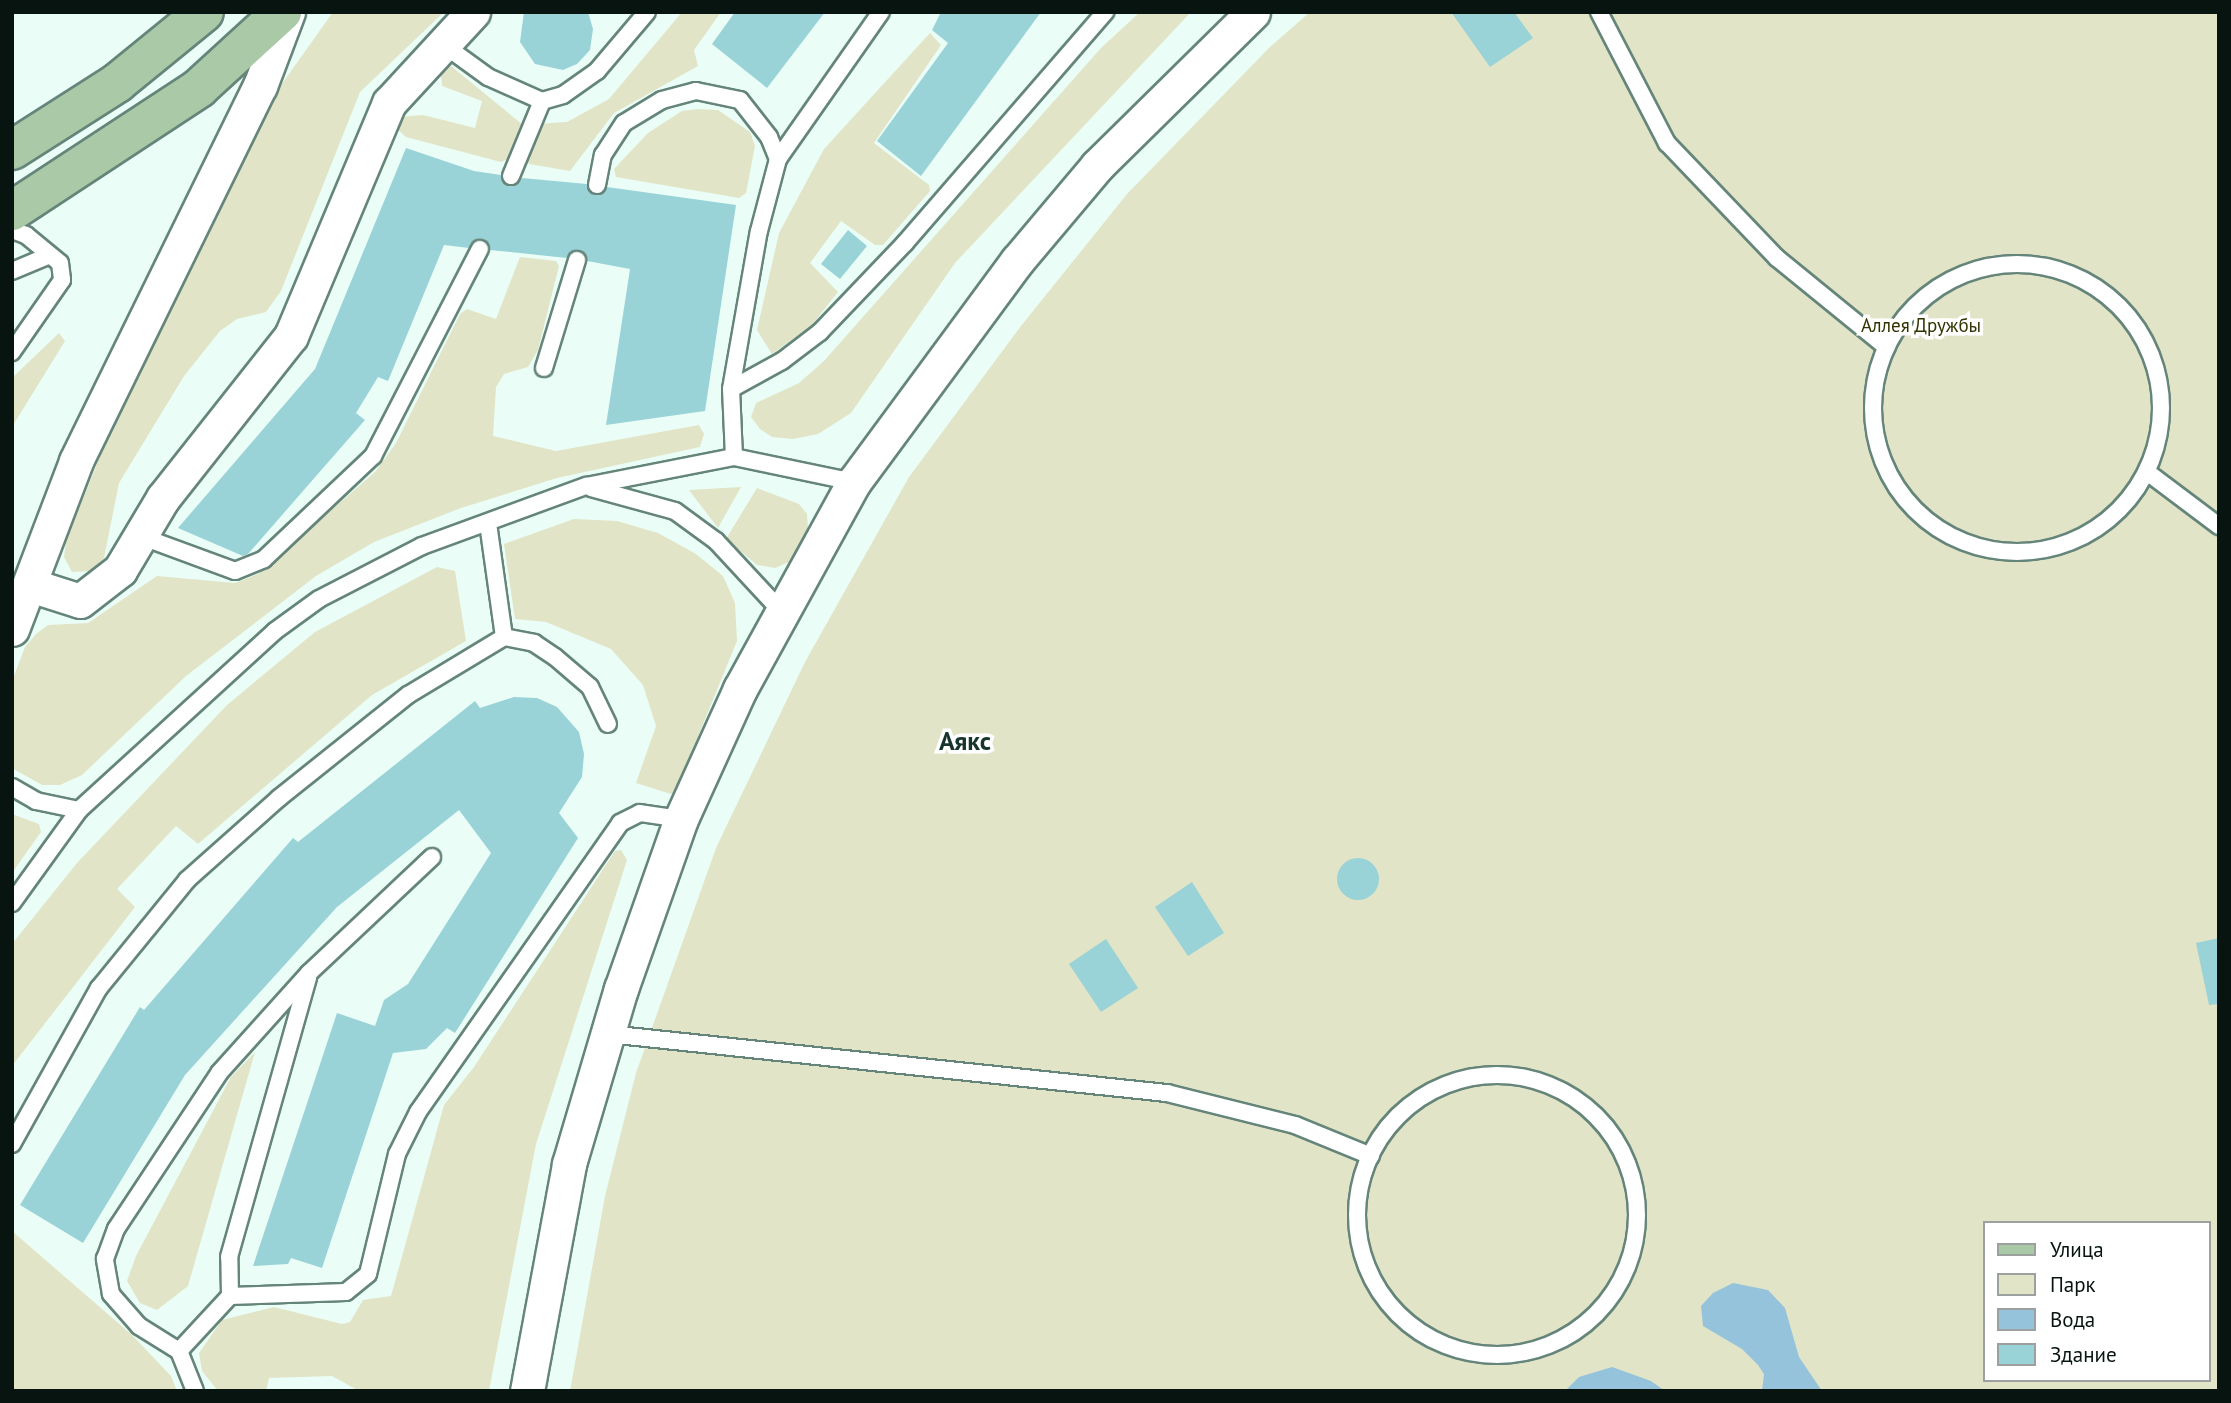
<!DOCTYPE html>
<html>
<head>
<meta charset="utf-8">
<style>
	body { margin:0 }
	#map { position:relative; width:2231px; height:1403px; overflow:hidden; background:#eafef7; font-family:"PT Sans",sans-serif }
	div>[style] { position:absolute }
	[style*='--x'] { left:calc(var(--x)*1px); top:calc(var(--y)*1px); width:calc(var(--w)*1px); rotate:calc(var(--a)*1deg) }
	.green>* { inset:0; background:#e1e4c6 }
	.water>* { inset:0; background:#95c3db }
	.building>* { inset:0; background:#99d3d7 }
	.round { border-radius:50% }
	.roads { filter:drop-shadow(2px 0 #65857a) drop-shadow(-2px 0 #65857a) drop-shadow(0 2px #65857a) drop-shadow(0 -2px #65857a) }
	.lane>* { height:16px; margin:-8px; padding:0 8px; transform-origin:8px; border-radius:8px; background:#fff }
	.lane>.ring { margin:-8px; padding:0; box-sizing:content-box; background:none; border:16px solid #fff; border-radius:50% }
	.street>* { height:33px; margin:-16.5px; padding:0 16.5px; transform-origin:16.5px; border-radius:16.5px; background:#fff }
	.primary>* { height:38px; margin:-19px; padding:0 19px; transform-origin:19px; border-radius:19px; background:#aac9a7 }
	span { translate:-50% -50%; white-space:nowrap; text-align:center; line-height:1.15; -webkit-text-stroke:7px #fff; paint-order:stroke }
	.park-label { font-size:19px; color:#323400 }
	.district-label { font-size:26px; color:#17352c; font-weight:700 }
	.frame { position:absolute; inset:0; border:14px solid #071410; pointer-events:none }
	.legend { position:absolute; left:1983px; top:1221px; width:228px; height:161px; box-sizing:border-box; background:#fff; border:2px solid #9ca19f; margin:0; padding:9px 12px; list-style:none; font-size:21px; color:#071410 }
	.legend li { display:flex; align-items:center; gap:14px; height:35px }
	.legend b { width:35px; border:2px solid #9ca19f }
</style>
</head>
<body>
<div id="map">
	<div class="green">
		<div style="clip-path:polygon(333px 12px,444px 12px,360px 92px,281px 291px,266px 312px,237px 319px,220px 331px,184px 376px,119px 483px,104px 558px,91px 571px,72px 572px,64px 557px,66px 541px,113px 424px,250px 129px)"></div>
		<div style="clip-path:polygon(682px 12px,721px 12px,694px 50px,698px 66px,614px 113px,570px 171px,529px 164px,524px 155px,536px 124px,567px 122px,609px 99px)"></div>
		<div style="clip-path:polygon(1140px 12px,1191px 12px,955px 263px,851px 413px,818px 434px,793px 439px,772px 437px,760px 429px,751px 417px,756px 403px,799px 383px,824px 361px,1101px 48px)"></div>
		<div style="clip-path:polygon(evenodd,1310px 12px,2219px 12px,2219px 1391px,570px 1391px,605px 1196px,636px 1073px,716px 848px,805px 662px,909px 477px,1021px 326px,1127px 194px,1269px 48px,1310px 12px,1984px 1223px,2208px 1223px,2208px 1380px,1984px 1380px,1984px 1223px)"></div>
		<div style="clip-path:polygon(930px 33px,941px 45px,874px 143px,929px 185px,930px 191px,883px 245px,875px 245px,841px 221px,810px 263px,838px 292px,811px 326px,772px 354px,757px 330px,779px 233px,824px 149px)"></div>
		<div style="clip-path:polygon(451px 66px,523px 125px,508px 159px,501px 162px,406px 137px,395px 127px,398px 117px,423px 115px,475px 128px,482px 101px,442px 86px,441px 74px)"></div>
		<div style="clip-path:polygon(697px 109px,718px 110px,750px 132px,755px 146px,746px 193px,739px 198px,616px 177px,614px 169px,648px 133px,682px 111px)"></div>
		<div style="clip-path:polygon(520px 257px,556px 261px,559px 266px,538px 350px,528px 367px,504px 374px,496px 387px,493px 436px,556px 451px,699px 425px,704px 434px,700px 447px,557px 478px,461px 508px,374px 542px,316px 576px,186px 676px,82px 775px,60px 785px,42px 785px,12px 768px,12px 681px,25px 647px,36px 634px,48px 625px,88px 623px,157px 576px,235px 583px,258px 574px,375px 472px,396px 443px,460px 314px,467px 309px,496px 319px)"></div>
		<div style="clip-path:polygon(59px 333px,65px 341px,12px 427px,12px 378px)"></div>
		<div style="clip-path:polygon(741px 487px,718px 528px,689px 490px)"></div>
		<div style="clip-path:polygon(757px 488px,799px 504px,807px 514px,808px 529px,800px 545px,789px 562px,775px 568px,757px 565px,726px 539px)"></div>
		<div style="clip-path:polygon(574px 519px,617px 521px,658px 533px,696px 554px,723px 576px,735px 603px,737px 641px,674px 795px,636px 783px,656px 726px,643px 685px,611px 649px,546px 622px,515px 619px,504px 544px)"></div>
		<div style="clip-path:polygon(437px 567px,455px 571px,466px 641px,372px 695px,198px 844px,176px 826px,117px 889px,135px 907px,12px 1066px,12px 944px,77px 863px,227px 705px,315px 632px)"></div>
		<div style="clip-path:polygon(12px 814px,39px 824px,41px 832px,12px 873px)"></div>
		<div style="clip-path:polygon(621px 850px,627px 860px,536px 1144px,489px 1391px,359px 1391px,332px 1376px,269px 1378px,266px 1391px,218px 1391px,202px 1371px,199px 1353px,222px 1320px,274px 1307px,342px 1324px,350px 1322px,363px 1300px,391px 1296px,444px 1105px,474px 1067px,615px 851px)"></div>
		<div style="clip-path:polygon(255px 1052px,188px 1286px,157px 1310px,140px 1303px,127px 1281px,136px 1256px,231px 1077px)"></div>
		<div style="clip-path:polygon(12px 1231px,132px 1335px,171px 1376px,177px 1391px,12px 1391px)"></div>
	</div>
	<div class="water">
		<div style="clip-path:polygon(1733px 1283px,1768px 1290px,1785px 1308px,1799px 1357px,1822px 1391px,1762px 1391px,1764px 1374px,1758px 1365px,1742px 1349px,1703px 1326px,1701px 1306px,1713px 1293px)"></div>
		<div style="clip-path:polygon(1612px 1367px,1651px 1381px,1665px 1391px,1565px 1391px,1579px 1377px)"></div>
	</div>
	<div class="building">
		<div style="clip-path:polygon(524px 12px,588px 12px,593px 29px,590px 50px,577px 64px,563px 70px,535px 64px,520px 42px)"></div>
		<div style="clip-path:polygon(735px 12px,825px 12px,767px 88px,712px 44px)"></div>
		<div style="clip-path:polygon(941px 12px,1041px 12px,921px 176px,877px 141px,948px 43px,932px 30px)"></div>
		<div style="clip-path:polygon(1451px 12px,1514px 12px,1533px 38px,1490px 67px)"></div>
		<div style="clip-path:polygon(406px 148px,474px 171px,501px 175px,508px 186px,517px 185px,522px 178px,587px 184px,596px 195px,607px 187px,736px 205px,705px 411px,606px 425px,630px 269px,587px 261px,579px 250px,567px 258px,490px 250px,480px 239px,469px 248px,444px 245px,388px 381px,378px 377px,356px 413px,365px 420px,248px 554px,243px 556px,178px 528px,315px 369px)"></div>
		<div style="clip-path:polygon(848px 230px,867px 246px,840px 279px,821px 264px)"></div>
		<div style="clip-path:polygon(514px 697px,537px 698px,557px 707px,579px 732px,584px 754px,582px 777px,559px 813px,578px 838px,455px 1033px,447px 1028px,426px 1049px,393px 1053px,322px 1268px,291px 1258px,288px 1264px,253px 1266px,337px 1013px,375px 1026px,384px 1000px,408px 984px,491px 853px,459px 810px,337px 907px,185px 1075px,83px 1243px,20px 1205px,140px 1007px,144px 1010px,293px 838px,298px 842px,475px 701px,480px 708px)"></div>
		<div class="round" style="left:1337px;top:858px;width:42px;height:42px"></div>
		<div style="clip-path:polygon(1192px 882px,1224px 933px,1188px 956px,1155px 907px)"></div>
		<div style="clip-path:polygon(2219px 938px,2219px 1004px,2209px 1005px,2196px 943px)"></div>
		<div style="clip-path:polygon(1106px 939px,1138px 988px,1101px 1012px,1069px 964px)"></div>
	</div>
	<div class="roads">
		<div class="lane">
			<div style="--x:1599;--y:12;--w:148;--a:62.6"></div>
			<div style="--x:1667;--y:143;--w:159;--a:46.3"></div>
			<div style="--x:1777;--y:258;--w:141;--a:39.2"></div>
			<div style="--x:444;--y:45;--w:54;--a:36"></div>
			<div style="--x:488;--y:77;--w:59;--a:24"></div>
			<div style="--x:542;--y:101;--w:22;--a:-16"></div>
			<div style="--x:563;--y:95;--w:42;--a:-35.2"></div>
			<div style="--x:597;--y:71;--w:77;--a:-49.7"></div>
			<div style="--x:511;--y:176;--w:81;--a:-67.5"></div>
			<div style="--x:597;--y:185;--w:31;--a:-79"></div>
			<div style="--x:603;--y:155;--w:38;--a:-57"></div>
			<div style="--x:624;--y:123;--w:44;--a:-31.2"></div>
			<div style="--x:662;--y:100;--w:35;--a:-15"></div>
			<div style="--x:696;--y:91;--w:45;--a:11.6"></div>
			<div style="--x:740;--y:100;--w:47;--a:51.9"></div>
			<div style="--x:769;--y:137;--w:24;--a:68"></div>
			<div style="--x:12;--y:230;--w:15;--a:20"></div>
			<div style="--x:26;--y:235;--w:44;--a:39.5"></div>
			<div style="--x:60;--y:263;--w:17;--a:83"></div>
			<div style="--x:62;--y:280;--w:88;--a:124.8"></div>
			<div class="ring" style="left:1873px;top:264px;width:272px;height:272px"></div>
			<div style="--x:12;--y:271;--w:41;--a:-22.8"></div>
			<div style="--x:544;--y:368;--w:113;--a:-73"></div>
			<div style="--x:731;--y:389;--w:160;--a:-80"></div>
			<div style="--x:759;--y:231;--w:74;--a:-75.2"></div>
			<div style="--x:778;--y:159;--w:179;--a:-55"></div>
			<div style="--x:734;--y:457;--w:68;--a:-92.5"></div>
			<div style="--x:731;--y:389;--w:58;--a:-28.8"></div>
			<div style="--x:782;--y:361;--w:48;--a:-37.3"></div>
			<div style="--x:820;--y:332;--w:123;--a:-46.3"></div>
			<div style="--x:905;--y:243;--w:306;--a:-49.1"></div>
			<div style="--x:2147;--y:472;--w:90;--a:36.9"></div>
			<div style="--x:591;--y:488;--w:87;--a:15.3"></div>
			<div style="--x:675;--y:511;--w:51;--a:36.2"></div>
			<div style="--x:716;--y:541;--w:96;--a:47.1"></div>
			<div style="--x:140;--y:536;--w:101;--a:20.2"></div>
			<div style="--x:235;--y:571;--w:31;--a:-22"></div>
			<div style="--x:264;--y:559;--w:150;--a:-43.4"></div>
			<div style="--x:373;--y:456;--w:233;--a:-62.7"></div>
			<div style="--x:504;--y:637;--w:31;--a:11"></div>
			<div style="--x:534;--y:643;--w:25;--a:34"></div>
			<div style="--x:555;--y:657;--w:46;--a:40.6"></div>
			<div style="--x:590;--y:687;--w:41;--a:64.1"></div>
			<div style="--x:12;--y:787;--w:28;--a:30"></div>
			<div style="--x:36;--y:801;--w:44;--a:11.8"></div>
			<div style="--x:79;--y:810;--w:265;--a:-42.4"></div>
			<div style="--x:275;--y:631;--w:54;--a:-36"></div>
			<div style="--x:319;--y:599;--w:116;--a:-27.2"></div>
			<div style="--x:422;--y:546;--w:175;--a:-20.1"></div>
			<div style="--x:586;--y:486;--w:151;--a:-11.1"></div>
			<div style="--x:734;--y:457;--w:123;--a:11.8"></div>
			<div style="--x:12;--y:903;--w:115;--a:-54.2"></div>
			<div style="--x:608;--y:1034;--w:562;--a:6.03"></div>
			<div style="--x:1167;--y:1093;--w:132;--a:14"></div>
			<div style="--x:1295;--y:1125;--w:82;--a:22.2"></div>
			<div class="ring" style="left:1357px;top:1075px;width:264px;height:264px"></div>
			<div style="--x:12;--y:1144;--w:179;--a:-60.9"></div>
			<div style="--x:99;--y:988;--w:139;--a:-50.8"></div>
			<div style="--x:187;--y:880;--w:123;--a:-41.7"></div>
			<div style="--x:279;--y:798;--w:165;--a:-38.6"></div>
			<div style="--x:408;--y:695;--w:112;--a:-31.1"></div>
			<div style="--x:504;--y:637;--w:115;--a:-98"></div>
			<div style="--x:230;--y:1296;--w:39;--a:-91"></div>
			<div style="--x:229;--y:1257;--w:291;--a:-74.2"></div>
			<div style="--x:179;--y:1351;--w:47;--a:-148"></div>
			<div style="--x:139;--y:1326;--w:43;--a:-131.2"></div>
			<div style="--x:111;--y:1294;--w:36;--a:-100"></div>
			<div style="--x:105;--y:1259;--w:32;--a:-70"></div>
			<div style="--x:116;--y:1229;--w:188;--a:-56.5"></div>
			<div style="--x:220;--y:1072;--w:133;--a:-48"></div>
			<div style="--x:309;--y:973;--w:169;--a:-43.3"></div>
			<div style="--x:195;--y:1391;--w:43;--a:-111.8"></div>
			<div style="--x:179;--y:1351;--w:75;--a:-47.2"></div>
			<div style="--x:230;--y:1296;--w:116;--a:-2"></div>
			<div style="--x:346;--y:1292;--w:28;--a:-39"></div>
			<div style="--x:368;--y:1274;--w:123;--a:-76.4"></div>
			<div style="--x:397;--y:1154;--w:47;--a:-63.4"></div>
			<div style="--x:418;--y:1112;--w:353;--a:-55"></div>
			<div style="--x:620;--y:823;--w:22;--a:-27"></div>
			<div style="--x:640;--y:813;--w:41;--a:8.3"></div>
		</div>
		<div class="street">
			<div style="--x:30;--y:585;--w:52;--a:17.7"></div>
			<div style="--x:80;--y:601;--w:51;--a:-37.8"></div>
			<div style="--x:120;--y:570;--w:84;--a:-59.2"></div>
			<div style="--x:163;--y:498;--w:206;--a:-51.7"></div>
			<div style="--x:291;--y:336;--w:253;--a:-67.2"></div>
			<div style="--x:389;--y:103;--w:124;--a:-47.3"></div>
			<div style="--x:12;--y:629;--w:180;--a:-69.1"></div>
			<div style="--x:76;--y:461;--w:418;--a:-63.9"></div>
			<div style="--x:260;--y:86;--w:79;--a:-69.3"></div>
			<div style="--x:527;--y:1391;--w:231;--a:-79.5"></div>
			<div style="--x:569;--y:1164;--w:183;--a:-73.5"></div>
			<div style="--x:621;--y:989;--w:180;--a:-70.6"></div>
			<div style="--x:681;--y:819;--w:143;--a:-65.6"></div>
			<div style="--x:740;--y:689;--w:236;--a:-61.2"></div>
			<div style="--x:854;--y:482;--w:275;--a:-53.6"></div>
			<div style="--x:1017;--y:261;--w:124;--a:-49.9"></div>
			<div style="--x:1097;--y:166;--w:219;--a:-44.6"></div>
		</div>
		<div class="primary">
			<div style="--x:12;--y:150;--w:125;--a:-32.5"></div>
			<div style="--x:117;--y:83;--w:112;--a:-39.2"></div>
			<div style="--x:12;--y:211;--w:224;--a:-33.3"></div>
			<div style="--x:199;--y:88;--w:113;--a:-42.5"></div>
		</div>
	</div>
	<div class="park-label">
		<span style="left:1921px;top:326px">Аллея Дружбы</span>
	</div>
	<div class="district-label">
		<span style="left:965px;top:741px">Аякс</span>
	</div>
	<div class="frame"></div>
	<ul class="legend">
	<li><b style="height:9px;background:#aac9a7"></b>Улица</li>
	<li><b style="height:19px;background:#e1e4c6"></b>Парк</li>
	<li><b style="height:19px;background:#95c3db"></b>Вода</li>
	<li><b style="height:19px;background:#99d3d7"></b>Здание</li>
	</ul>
</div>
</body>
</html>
